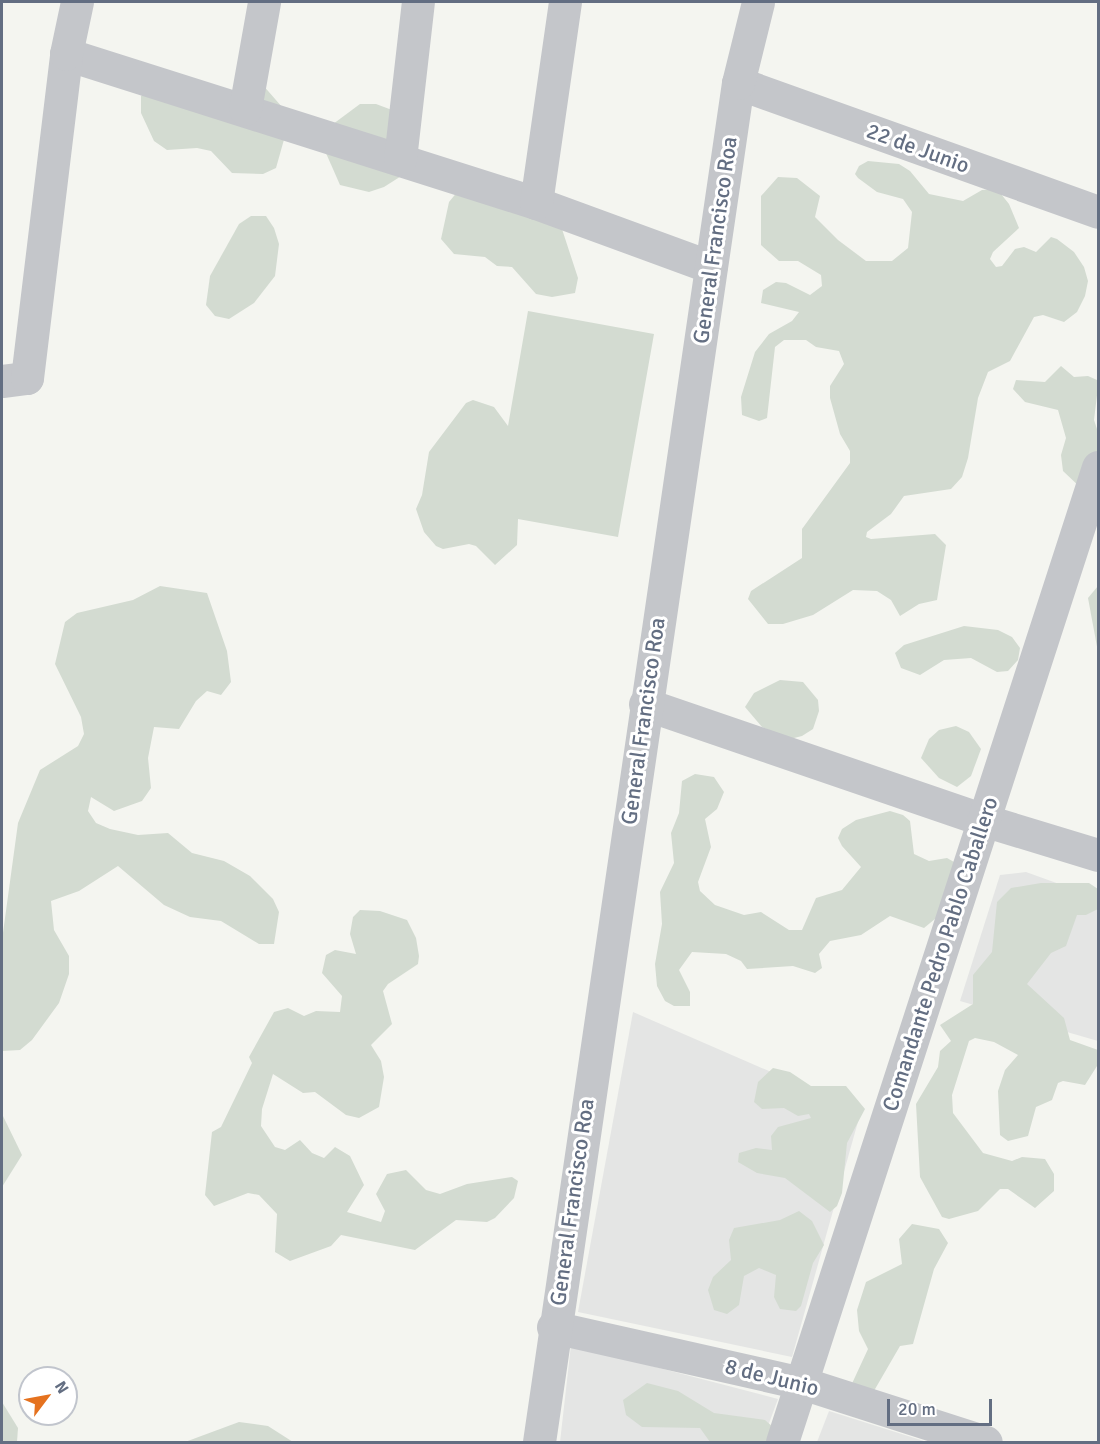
<!DOCTYPE html>
<html>
<head>
<meta charset="utf-8">
<style>
	body { margin:0 }
	#map { position:relative; width:1100px; height:1444px; overflow:hidden; background:#f4f5f0; font-family:Signika,sans-serif }
	div>[style] { position:absolute }
	[style*='--x'] { left:calc(var(--x)*1px); top:calc(var(--y)*1px); width:calc(var(--w)*1px); rotate:calc(var(--a)*1deg) }
	.built>* { inset:0; background:#e4e5e4 }
	.green>* { inset:0; background:#d3dbd1 }
	.minor>* { height:33px; margin:-16.5px; padding:0 16.5px; transform-origin:16.5px; border-radius:16.5px; background:#c4c6ca }
	span { translate:-50% -50%; white-space:nowrap; text-align:center; line-height:1.15; -webkit-text-stroke:6px #fff; paint-order:stroke }
	.street-label { font-size:22px; color:#636e82 }
	.frame { position:absolute; inset:0; border:3px solid #636e82; pointer-events:none }
	.north { position:absolute; left:18px; top:1366px; width:60px; height:60px; box-sizing:border-box; background:#fff; border:2px solid #c1c5cd; border-radius:50%; rotate:58deg; font-size:16px; font-weight:700; line-height:24px; text-align:center; color:#636e82 }
	.north::after { content:''; display:block; margin:auto; width:21px; height:27px; background:#e5721f; clip-path:polygon(50% 0,100% 100%,50% 72%,0 100%) }
	.scale { position:absolute; left:887px; top:1399px; width:105px; height:27px; box-sizing:border-box; border:3px solid #636e82; border-top:0; padding-left:8px; font-size:18px; line-height:21px; white-space:nowrap; color:#636e82; -webkit-text-stroke:4px #fff; paint-order:stroke }
</style>
</head>
<body>
<div id="map">
	<div class="built">
		<div style="clip-path:polygon(1026px 872px,1098px 898px,1098px 1041px,960px 1001px,1000px 875px)"></div>
		<div style="clip-path:polygon(633px 1012px,861px 1111px,792px 1357px,578px 1312px)"></div>
		<div style="clip-path:polygon(571px 1345px,778px 1399px,762px 1442px,560px 1442px)"></div>
		<div style="clip-path:polygon(829px 1411px,927px 1442px,817px 1442px)"></div>
	</div>
	<div class="green">
		<div style="clip-path:polygon(262px 84px,282px 107px,285px 136px,276px 168px,263px 174px,232px 173px,211px 151px,197px 148px,167px 150px,154px 141px,141px 113px,141px 96px,151px 87px,208px 102px)"></div>
		<div style="clip-path:polygon(360px 104px,376px 104px,392px 110px,417px 166px,384px 187px,369px 192px,340px 185px,322px 144px,325px 130px)"></div>
		<div style="clip-path:polygon(868px 161px,899px 164px,910px 171px,929px 194px,963px 201px,982px 190px,997px 189px,1009px 204px,1019px 228px,993px 252px,990px 259px,996px 267px,1002px 266px,1015px 249px,1024px 247px,1036px 252px,1051px 237px,1057px 239px,1074px 252px,1084px 267px,1088px 281px,1085px 296px,1077px 312px,1064px 322px,1043px 315px,1034px 317px,1010px 361px,988px 372px,978px 398px,968px 458px,962px 477px,951px 489px,904px 496px,891px 514px,867px 532px,866px 537px,871px 539px,935px 534px,946px 545px,937px 600px,919px 604px,900px 616px,891px 600px,877px 591px,853px 590px,813px 615px,783px 624px,768px 624px,748px 599px,751px 591px,802px 558px,802px 529px,850px 463px,850px 451px,840px 434px,830px 398px,830px 386px,844px 364px,839px 351px,816px 347px,806px 340px,784px 340px,775px 347px,767px 418px,759px 421px,742px 415px,741px 397px,755px 352px,769px 334px,792px 321px,799px 312px,761px 303px,763px 290px,776px 282px,786px 283px,810px 295px,822px 286px,821px 275px,798px 261px,779px 261px,761px 245px,761px 196px,778px 177px,797px 178px,820px 196px,815px 217px,838px 240px,866px 261px,892px 261px,908px 248px,912px 212px,903px 199px,877px 192px,858px 178px,855px 174px,859px 166px)"></div>
		<div style="clip-path:polygon(458px 191px,561px 226px,578px 278px,575px 293px,552px 297px,536px 294px,512px 267px,497px 266px,485px 257px,454px 254px,441px 239px,449px 202px)"></div>
		<div style="clip-path:polygon(251px 216px,266px 216px,274px 228px,279px 244px,275px 276px,254px 303px,229px 319px,215px 316px,206px 305px,210px 276px,239px 224px)"></div>
		<div style="clip-path:polygon(528px 311px,654px 334px,618px 537px,518px 519px,517px 545px,495px 565px,476px 546px,469px 544px,443px 549px,436px 546px,424px 532px,416px 509px,422px 495px,429px 452px,466px 403px,473px 400px,494px 407px,508px 426px)"></div>
		<div style="clip-path:polygon(1061px 366px,1074px 377px,1088px 376px,1097px 380px,1098px 387px,1094px 420px,1098px 432px,1098px 485px,1083px 490px,1063px 471px,1061px 455px,1066px 438px,1058px 410px,1025px 402px,1013px 389px,1016px 380px,1045px 382px)"></div>
		<div style="clip-path:polygon(160px 586px,207px 593px,227px 651px,231px 682px,221px 695px,207px 691px,196px 701px,179px 729px,154px 727px,148px 758px,151px 788px,142px 801px,114px 811px,91px 797px,88px 811px,96px 823px,110px 829px,138px 835px,168px 833px,192px 853px,224px 861px,250px 876px,273px 899px,279px 912px,274px 944px,259px 944px,221px 921px,190px 917px,164px 905px,118px 866px,79px 891px,51px 901px,54px 930px,69px 956px,69px 974px,59px 1003px,32px 1040px,20px 1050px,2px 1051px,2px 940px,18px 823px,40px 770px,78px 746px,84px 734px,81px 717px,55px 664px,65px 622px,77px 613px,133px 600px)"></div>
		<div style="clip-path:polygon(1098px 586px,1098px 652px,1088px 598px)"></div>
		<div style="clip-path:polygon(964px 626px,998px 630px,1012px 637px,1020px 648px,1018px 660px,1008px 671px,997px 672px,971px 658px,944px 660px,920px 675px,901px 668px,895px 653px,904px 645px)"></div>
		<div style="clip-path:polygon(780px 680px,803px 682px,818px 700px,819px 711px,813px 729px,802px 736px,790px 739px,762px 727px,745px 707px,754px 693px)"></div>
		<div style="clip-path:polygon(956px 726px,969px 732px,981px 749px,971px 776px,957px 787px,939px 778px,921px 758px,929px 739px,939px 730px)"></div>
		<div style="clip-path:polygon(695px 774px,714px 777px,724px 792px,717px 809px,705px 819px,711px 847px,698px 882px,700px 891px,715px 905px,744px 915px,761px 912px,789px 930px,802px 930px,816px 898px,842px 890px,861px 867px,842px 846px,838px 838px,842px 829px,856px 820px,890px 811px,903px 815px,910px 821px,914px 854px,929px 861px,947px 858px,954px 862px,941px 914px,924px 928px,890px 916px,861px 935px,830px 941px,819px 954px,822px 968px,815px 973px,793px 966px,747px 969px,741px 961px,726px 954px,692px 952px,679px 970px,690px 992px,690px 1006px,674px 1006px,665px 1001px,657px 986px,655px 964px,662px 924px,660px 892px,674px 863px,671px 833px,679px 813px,682px 781px)"></div>
		<div style="clip-path:polygon(1041px 883px,1089px 883px,1098px 889px,1098px 909px,1086px 915px,1077px 915px,1066px 946px,1051px 953px,1027px 984px,1064px 1018px,1070px 1040px,1098px 1050px,1097px 1066px,1085px 1085px,1063px 1081px,1058px 1083px,1052px 1100px,1036px 1107px,1028px 1136px,1008px 1141px,1000px 1135px,998px 1091px,1005px 1070px,1018px 1055px,994px 1042px,975px 1038px,969px 1041px,952px 1095px,953px 1113px,983px 1153px,1012px 1161px,1022px 1157px,1045px 1159px,1054px 1174px,1054px 1191px,1035px 1208px,1008px 1189px,1000px 1189px,978px 1211px,949px 1219px,942px 1217px,920px 1177px,916px 1104px,938px 1067px,940px 1051px,951px 1041px,940px 1025px,973px 1004px,973px 975px,992px 952px,997px 902px,1011px 888px)"></div>
		<div style="clip-path:polygon(360px 910px,380px 911px,407px 920px,416px 938px,419px 956px,418px 964px,388px 984px,383px 991px,392px 1024px,371px 1045px,381px 1061px,384px 1077px,379px 1107px,359px 1118px,346px 1115px,315px 1092px,303px 1093px,273px 1074px,262px 1109px,261px 1126px,275px 1147px,285px 1150px,300px 1140px,312px 1153px,324px 1158px,335px 1147px,350px 1156px,364px 1185px,347px 1212px,381px 1222px,385px 1211px,376px 1194px,387px 1174px,406px 1170px,426px 1190px,440px 1194px,467px 1184px,512px 1177px,518px 1181px,514px 1198px,495px 1218px,487px 1222px,456px 1220px,415px 1250px,341px 1235px,331px 1246px,290px 1261px,275px 1252px,277px 1214px,259px 1195px,248px 1193px,214px 1206px,205px 1195px,212px 1132px,221px 1127px,252px 1063px,249px 1057px,274px 1012px,288px 1008px,304px 1016px,316px 1011px,340px 1012px,342px 996px,322px 973px,326px 955px,335px 950px,356px 954px,350px 934px,353px 917px)"></div>
		<div style="clip-path:polygon(773px 1068px,790px 1072px,811px 1086px,846px 1086px,865px 1109px,847px 1143px,842px 1193px,837px 1206px,830px 1212px,785px 1178px,757px 1173px,738px 1162px,739px 1153px,756px 1148px,772px 1150px,771px 1136px,778px 1127px,811px 1118px,809px 1114px,798px 1116px,784px 1108px,762px 1109px,754px 1102px,758px 1082px)"></div>
		<div style="clip-path:polygon(2px 1114px,22px 1155px,2px 1187px)"></div>
		<div style="clip-path:polygon(799px 1211px,812px 1221px,824px 1245px,813px 1263px,801px 1306px,796px 1311px,780px 1309px,774px 1297px,776px 1275px,759px 1268px,744px 1276px,739px 1305px,727px 1314px,714px 1310px,708px 1290px,713px 1277px,731px 1260px,729px 1240px,734px 1228px,780px 1220px)"></div>
		<div style="clip-path:polygon(912px 1224px,939px 1229px,948px 1243px,934px 1269px,913px 1344px,900px 1346px,871px 1396px,849px 1390px,868px 1349px,859px 1331px,857px 1310px,866px 1282px,902px 1264px,899px 1239px)"></div>
		<div style="clip-path:polygon(647px 1383px,678px 1391px,714px 1413px,765px 1420px,774px 1428px,774px 1442px,710px 1442px,700px 1428px,642px 1427px,626px 1415px,623px 1400px)"></div>
		<div style="clip-path:polygon(2px 1402px,18px 1428px,17px 1442px,2px 1442px)"></div>
		<div style="clip-path:polygon(239px 1422px,268px 1426px,293px 1442px,185px 1442px)"></div>
	</div>
	<div class="minor">
		<div style="--x:66;--y:54;--w:493;--a:17.6"></div>
		<div style="--x:536;--y:203;--w:186;--a:20.1"></div>
		<div style="--x:738;--y:83;--w:382;--a:19.7"></div>
		<div style="--x:245;--y:109;--w:109;--a:-79.9"></div>
		<div style="--x:400;--y:159;--w:158;--a:-83.5"></div>
		<div style="--x:536;--y:203;--w:203;--a:-81.8"></div>
		<div style="--x:2;--y:381;--w:25;--a:-7"></div>
		<div style="--x:27;--y:378;--w:326;--a:-83.1"></div>
		<div style="--x:66;--y:54;--w:53;--a:-78.1"></div>
		<div style="--x:645;--y:704;--w:357;--a:18.9"></div>
		<div style="--x:983;--y:820;--w:120;--a:16.9"></div>
		<div style="--x:553;--y:1327;--w:255;--a:12.7"></div>
		<div style="--x:802;--y:1383;--w:193;--a:17.8"></div>
		<div style="--x:539;--y:1442;--w:1373;--a:-81.67"></div>
		<div style="--x:738;--y:83;--w:83;--a:-76.1"></div>
		<div style="--x:782;--y:1442;--w:1025;--a:-72.04"></div>
	</div>
	<div class="street-label">
		<span style="left:918px;top:148px;rotate:20deg">22 de Junio</span>
		<span style="left:715px;top:240px;rotate:-82deg">General Francisco Roa</span>
		<span style="left:643px;top:721px;rotate:-82deg">General Francisco Roa</span>
		<span style="left:940px;top:954px;rotate:-72deg">Comandante Pedro Pablo Caballero</span>
		<span style="left:572px;top:1202px;rotate:-82deg">General Francisco Roa</span>
		<span style="left:772px;top:1377px;rotate:14deg">8 de Junio</span>
	</div>
	<div class="frame"></div>
	<div class="north">N</div>
	<div class="scale">20 m</div>
</div>
</body>
</html>
